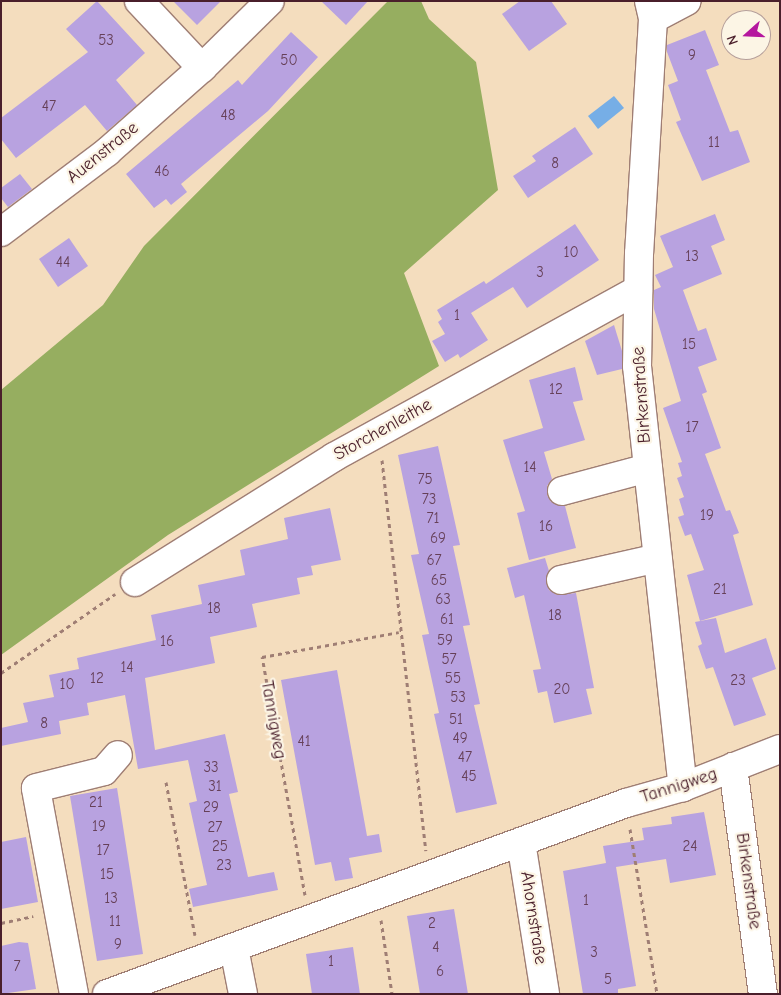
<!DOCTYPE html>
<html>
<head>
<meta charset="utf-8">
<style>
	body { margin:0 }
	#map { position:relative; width:781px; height:995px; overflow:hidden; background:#f4ddbe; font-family:"Comic Neue",sans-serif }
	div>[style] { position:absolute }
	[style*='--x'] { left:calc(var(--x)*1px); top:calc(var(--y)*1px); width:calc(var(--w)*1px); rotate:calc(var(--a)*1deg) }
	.forest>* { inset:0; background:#96ae60 }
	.water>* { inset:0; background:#76aee6 }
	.building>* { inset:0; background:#b8a2e0 }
	.path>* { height:3px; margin-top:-1.5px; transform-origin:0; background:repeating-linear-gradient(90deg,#9f7e74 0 4px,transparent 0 8px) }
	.roads { filter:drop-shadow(1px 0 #9f7e74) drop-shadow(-1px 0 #9f7e74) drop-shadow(0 1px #9f7e74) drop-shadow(0 -1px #9f7e74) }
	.minor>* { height:28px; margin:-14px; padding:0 14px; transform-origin:14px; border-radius:14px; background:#fff }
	span { translate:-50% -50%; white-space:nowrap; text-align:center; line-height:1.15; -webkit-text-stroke:4.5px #fcf5e5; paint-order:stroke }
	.number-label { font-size:15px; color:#664058 }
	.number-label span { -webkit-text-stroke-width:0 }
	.street-label { font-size:18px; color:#4a1f2b }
	.frame { position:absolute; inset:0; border:2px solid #4a1f2b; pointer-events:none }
	.north { position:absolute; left:721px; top:10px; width:50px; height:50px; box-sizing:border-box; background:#fcf5e5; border:1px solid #b59f9b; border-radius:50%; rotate:250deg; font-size:14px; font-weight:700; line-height:20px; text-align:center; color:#4a1f2b }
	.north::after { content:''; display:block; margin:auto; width:18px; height:22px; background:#b5179e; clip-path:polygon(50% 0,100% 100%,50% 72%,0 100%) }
</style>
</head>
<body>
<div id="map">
	<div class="forest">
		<div style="clip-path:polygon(388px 1px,421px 1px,429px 19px,476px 62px,498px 190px,404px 273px,439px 366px,168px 535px,1px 655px,1px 390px,103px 305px,144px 246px)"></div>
	</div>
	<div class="water">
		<div style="clip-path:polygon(614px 96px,624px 108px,598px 129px,588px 116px)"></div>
	</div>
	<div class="building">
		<div style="clip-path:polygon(97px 1px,145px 53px,116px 80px,137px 105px,107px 131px,85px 105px,16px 158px,1px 139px,1px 118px,88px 52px,66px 29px)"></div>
		<div style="clip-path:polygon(173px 1px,221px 1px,197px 25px)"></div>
		<div style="clip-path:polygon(321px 1px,368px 1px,346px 25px)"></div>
		<div style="clip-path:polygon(520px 1px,551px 1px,567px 24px,529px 51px,502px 14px)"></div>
		<div style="clip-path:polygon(705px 30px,719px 65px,706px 70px,730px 132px,738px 130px,750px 162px,702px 181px,676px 122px,681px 120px,668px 85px,678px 81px,667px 52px,667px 45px)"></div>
		<div style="clip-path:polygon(291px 32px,318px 57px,268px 111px,181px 184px,187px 192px,171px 205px,166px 199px,154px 208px,126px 174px,238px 80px,242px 85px)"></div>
		<div style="clip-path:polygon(575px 127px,593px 154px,528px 198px,513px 176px,536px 161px,532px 156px)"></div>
		<div style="clip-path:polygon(20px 174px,32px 189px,8px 207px,1px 198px,1px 188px)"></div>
		<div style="clip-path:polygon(715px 214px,725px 240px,711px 246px,722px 274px,683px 290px,698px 331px,706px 328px,717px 360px,698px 367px,707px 392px,702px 394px,721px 448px,705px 454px,726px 511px,730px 510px,739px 533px,733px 535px,753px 605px,700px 621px,687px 575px,704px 570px,691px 534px,685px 536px,678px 517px,684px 515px,679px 499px,684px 497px,677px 478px,682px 476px,678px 463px,682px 462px,663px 408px,681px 401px,654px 309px,654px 290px,661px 287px,655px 275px,673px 267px,660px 236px)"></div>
		<div style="clip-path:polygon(575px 224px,599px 260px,527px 308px,513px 287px,471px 313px,488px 340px,460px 358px,458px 354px,445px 362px,432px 341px,445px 334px,438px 322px,442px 319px,437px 310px,484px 281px,486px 284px)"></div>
		<div style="clip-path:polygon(69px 238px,88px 266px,58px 287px,39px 259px)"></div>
		<div style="clip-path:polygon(614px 325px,622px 351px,622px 369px,597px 375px,585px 341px)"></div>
		<div style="clip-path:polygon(575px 367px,583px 400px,573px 402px,585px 440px,544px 452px,552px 479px,547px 486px,547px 495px,551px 502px,565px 506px,576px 548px,529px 560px,517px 513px,525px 511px,503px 440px,543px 428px,529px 380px)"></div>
		<div style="clip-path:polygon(438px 446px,460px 545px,453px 546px,470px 625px,463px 626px,480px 704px,474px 705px,497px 804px,456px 813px,434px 714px,439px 713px,422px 635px,429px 634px,411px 555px,419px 554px,398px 455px)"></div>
		<div style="clip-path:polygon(330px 508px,341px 560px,311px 566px,313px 575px,297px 578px,300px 594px,252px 604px,257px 627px,210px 637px,215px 663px,145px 678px,155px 750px,225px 734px,238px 792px,229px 794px,248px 877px,274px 872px,278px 890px,193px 907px,189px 889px,207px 885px,189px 803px,197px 801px,188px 760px,138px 769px,125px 695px,87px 703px,89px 715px,59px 721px,61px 734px,1px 746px,1px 728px,28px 722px,23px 703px,54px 697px,49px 675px,79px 669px,77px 658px,156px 640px,151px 615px,202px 604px,198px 585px,245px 575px,240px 550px,288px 539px,284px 518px)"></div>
		<div style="clip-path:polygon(545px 558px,549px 571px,546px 583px,549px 590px,557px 595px,576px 593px,594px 688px,586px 689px,592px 714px,554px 723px,547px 691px,538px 693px,533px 670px,541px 669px,524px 595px,515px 598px,507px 568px)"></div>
		<div style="clip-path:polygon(716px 618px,725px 653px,766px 638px,776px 669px,752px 678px,766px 715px,734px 726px,713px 667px,706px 669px,698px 646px,702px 644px,695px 622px)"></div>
		<div style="clip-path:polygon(337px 670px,367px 836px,379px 834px,382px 852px,349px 858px,353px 878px,335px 881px,331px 862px,315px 865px,281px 680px)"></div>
		<div style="clip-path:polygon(117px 788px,143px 954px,97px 961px,70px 796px)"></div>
		<div style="clip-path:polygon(704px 812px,716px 875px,670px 883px,666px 859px,616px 867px,636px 986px,618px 989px,618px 994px,583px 994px,563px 871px,606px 863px,603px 846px,644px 840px,642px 828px,672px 824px,671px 817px)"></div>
		<div style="clip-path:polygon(26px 837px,38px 902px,1px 909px,1px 842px)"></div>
		<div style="clip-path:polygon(454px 909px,468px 994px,420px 994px,407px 916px)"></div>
		<div style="clip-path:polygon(19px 942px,28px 943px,36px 989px,1px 994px,1px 946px)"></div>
		<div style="clip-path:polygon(353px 947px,360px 994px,312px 994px,306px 954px)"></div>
	</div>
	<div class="path">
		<div style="--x:382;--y:460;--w:393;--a:83.6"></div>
		<div style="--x:1;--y:673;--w:139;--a:-34.7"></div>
		<div style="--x:166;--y:782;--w:156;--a:79.3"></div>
		<div style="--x:630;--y:829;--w:167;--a:80.7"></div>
		<div style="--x:305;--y:895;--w:242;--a:-100.2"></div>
		<div style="--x:262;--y:657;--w:139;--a:-10.3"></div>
		<div style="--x:381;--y:920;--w:75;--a:81.5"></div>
		<div style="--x:1;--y:923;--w:33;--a:-12"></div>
	</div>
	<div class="roads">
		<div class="minor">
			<div style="--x:139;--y:1;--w:92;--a:46.8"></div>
			<div style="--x:649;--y:1;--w:18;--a:77"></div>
			<div style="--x:653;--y:19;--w:234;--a:93.4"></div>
			<div style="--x:639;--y:253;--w:113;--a:91"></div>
			<div style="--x:637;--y:366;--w:424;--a:83.8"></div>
			<div style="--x:653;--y:19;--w:38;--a:-28"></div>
			<div style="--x:1;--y:232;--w:133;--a:-37"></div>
			<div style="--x:107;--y:152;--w:127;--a:-41.5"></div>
			<div style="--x:202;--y:68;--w:95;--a:-44.6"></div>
			<div style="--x:562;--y:491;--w:89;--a:-15"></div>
			<div style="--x:561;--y:580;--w:99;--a:-12.8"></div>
			<div style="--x:135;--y:582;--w:235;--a:-32.1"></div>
			<div style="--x:334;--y:457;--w:347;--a:-28.8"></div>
			<div style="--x:733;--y:767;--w:229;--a:82.5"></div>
			<div style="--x:521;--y:842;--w:154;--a:81"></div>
			<div style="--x:234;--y:948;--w:47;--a:78.9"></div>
			<div style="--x:74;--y:994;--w:209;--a:-100.5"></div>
			<div style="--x:36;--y:788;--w:70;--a:-14"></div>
			<div style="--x:104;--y:771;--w:21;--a:-49"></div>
			<div style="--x:107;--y:994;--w:553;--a:-20.2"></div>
			<div style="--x:626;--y:803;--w:59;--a:-15.7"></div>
			<div style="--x:683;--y:787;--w:104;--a:-21.4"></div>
		</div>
	</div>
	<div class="number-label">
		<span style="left:106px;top:41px">53</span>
		<span style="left:692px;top:56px">9</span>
		<span style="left:289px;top:61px">50</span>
		<span style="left:49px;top:107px">47</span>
		<span style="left:228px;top:116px">48</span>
		<span style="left:714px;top:143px">11</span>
		<span style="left:555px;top:164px">8</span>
		<span style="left:162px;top:172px">46</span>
		<span style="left:571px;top:253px">10</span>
		<span style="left:692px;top:257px">13</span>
		<span style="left:63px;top:263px">44</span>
		<span style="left:540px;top:273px">3</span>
		<span style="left:457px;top:316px">1</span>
		<span style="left:689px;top:345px">15</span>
		<span style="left:556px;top:390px">12</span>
		<span style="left:692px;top:428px">17</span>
		<span style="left:530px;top:468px">14</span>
		<span style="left:425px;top:480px">75</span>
		<span style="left:429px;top:500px">73</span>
		<span style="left:707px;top:516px">19</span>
		<span style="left:433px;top:519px">71</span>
		<span style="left:546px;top:527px">16</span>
		<span style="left:438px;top:539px">69</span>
		<span style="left:434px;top:561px">67</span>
		<span style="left:439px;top:581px">65</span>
		<span style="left:720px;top:590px">21</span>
		<span style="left:443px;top:600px">63</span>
		<span style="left:214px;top:609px">18</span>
		<span style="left:555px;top:616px">18</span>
		<span style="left:447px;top:620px">61</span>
		<span style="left:445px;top:641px">59</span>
		<span style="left:167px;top:642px">16</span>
		<span style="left:449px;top:660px">57</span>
		<span style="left:127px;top:668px">14</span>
		<span style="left:97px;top:679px">12</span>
		<span style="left:453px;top:679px">55</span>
		<span style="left:738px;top:681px">23</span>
		<span style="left:67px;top:685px">10</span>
		<span style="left:562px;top:690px">20</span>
		<span style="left:458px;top:698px">53</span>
		<span style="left:456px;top:720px">51</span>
		<span style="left:44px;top:724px">8</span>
		<span style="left:460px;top:739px">49</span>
		<span style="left:304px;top:742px">41</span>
		<span style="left:465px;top:758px">47</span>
		<span style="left:211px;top:768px">33</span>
		<span style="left:469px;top:777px">45</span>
		<span style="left:215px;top:787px">31</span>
		<span style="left:96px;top:803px">21</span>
		<span style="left:211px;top:808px">29</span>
		<span style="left:99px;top:827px">19</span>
		<span style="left:215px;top:828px">27</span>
		<span style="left:220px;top:847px">25</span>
		<span style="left:690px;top:847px">24</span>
		<span style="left:103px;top:851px">17</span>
		<span style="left:224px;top:866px">23</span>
		<span style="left:107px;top:875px">15</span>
		<span style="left:111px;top:899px">13</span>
		<span style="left:586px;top:901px">1</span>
		<span style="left:115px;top:922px">11</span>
		<span style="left:432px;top:924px">2</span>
		<span style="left:118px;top:945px">9</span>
		<span style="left:436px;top:948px">4</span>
		<span style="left:594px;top:953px">3</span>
		<span style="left:331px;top:962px">1</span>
		<span style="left:17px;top:967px">7</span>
		<span style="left:440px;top:972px">6</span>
		<span style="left:608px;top:980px">5</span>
	</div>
	<div class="street-label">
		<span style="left:103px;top:153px;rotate:-39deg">Auenstraße</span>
		<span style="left:642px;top:395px;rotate:-94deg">Birkenstraße</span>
		<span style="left:383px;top:430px;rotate:-29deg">Storchenleithe</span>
		<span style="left:273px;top:720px;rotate:80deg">Tannigweg</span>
		<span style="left:679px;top:786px;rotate:-18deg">Tannigweg</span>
		<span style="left:748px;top:881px;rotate:82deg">Birkenstraße</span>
		<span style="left:533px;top:918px;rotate:81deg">Ahornstraße</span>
	</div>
	<div class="frame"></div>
	<div class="north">N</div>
</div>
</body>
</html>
